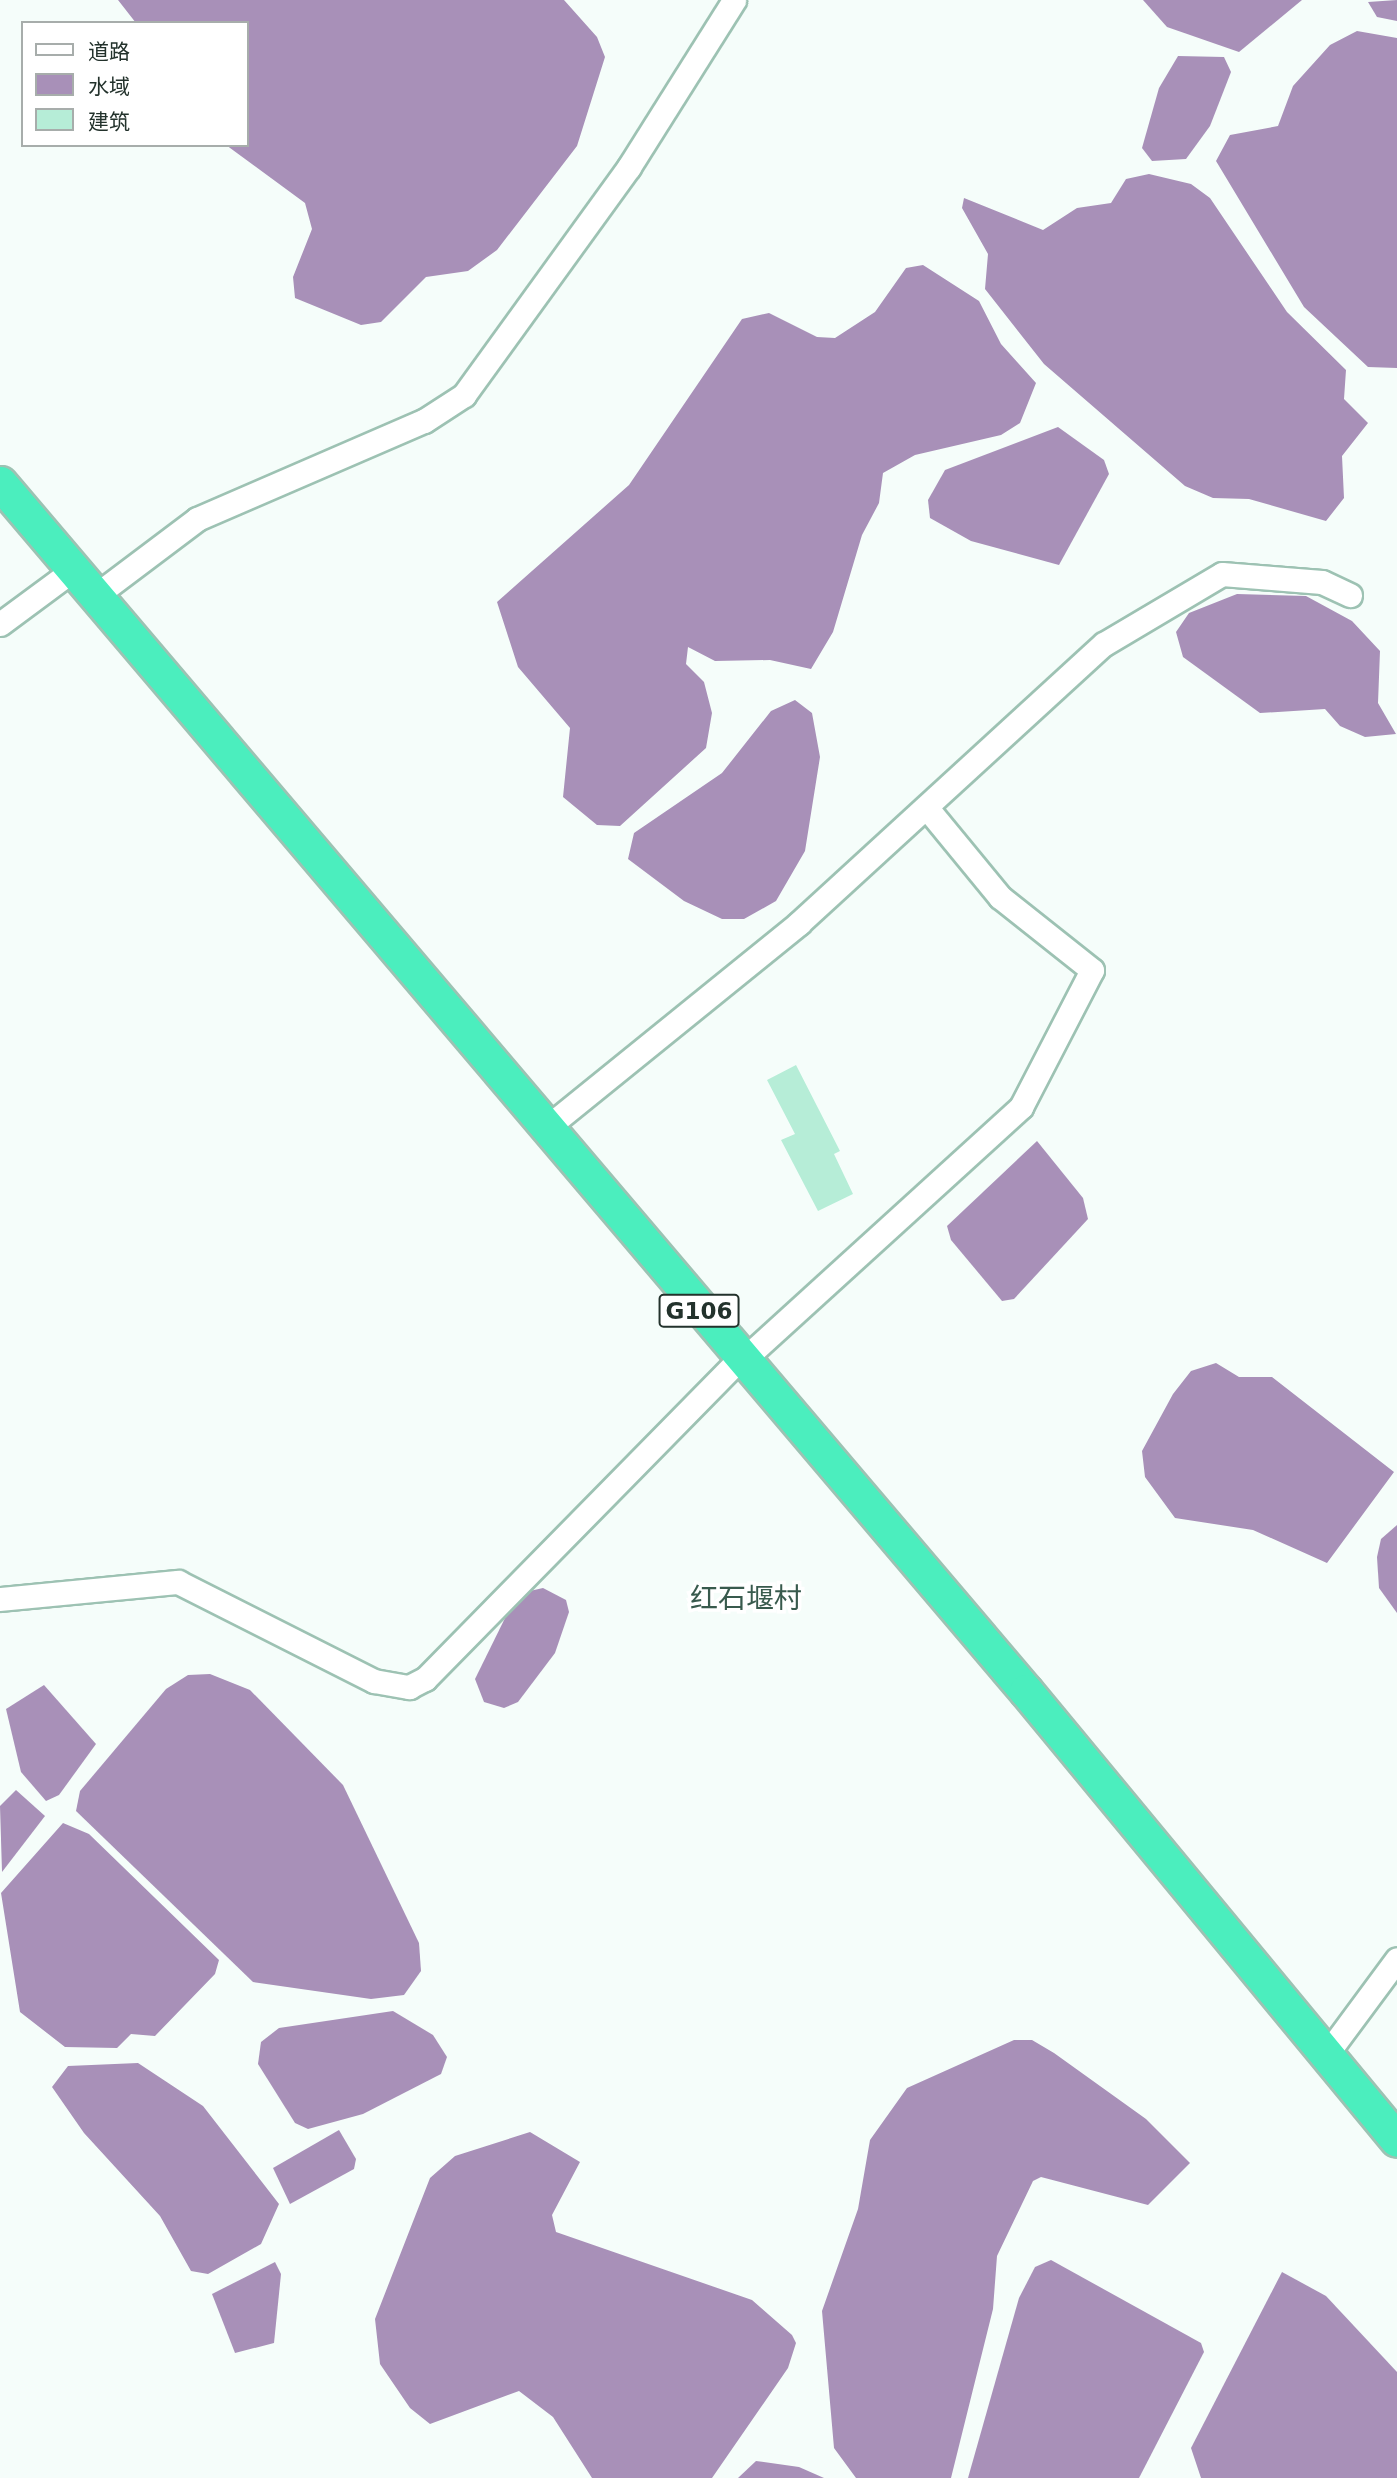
<!DOCTYPE html>
<html>
<head>
<meta charset="utf-8">
<style>
	body { margin:0 }
	#map { position:relative; width:1397px; height:2478px; overflow:hidden; background:#f5fdfa; font-family:"DejaVu Sans","Noto Sans SC",sans-serif }
	div>[style] { position:absolute }
	[style*='--x'] { left:calc(var(--x)*1px); top:calc(var(--y)*1px); width:calc(var(--w)*1px); rotate:calc(var(--a)*1deg) }
	.water>* { inset:0; background:#a890b8 }
	.building>* { inset:0; background:#b6edd7 }
	.roads { filter:drop-shadow(2px 0 #9dc2b3) drop-shadow(-2px 0 #9dc2b3) drop-shadow(0 2px #9dc2b3) drop-shadow(0 -2px #9dc2b3) }
	.minor>* { height:23px; margin:-11.5px; padding:0 11.5px; transform-origin:11.5px; border-radius:11.5px; background:#fff }
	.highway>* { height:33px; margin:-16.5px; padding:0 16.5px; transform-origin:16.5px; border-radius:16.5px; background:#4beebe }
	span { translate:-50% -50%; white-space:nowrap; text-align:center; line-height:1.15; -webkit-text-stroke:7px #fff; paint-order:stroke }
	.shield-label span { padding:2px 5px; background:#fff; border:2px solid; border-radius:5px; -webkit-text-stroke-width:0 }
	.shield-label { font-size:23px; color:#23322c; font-weight:700 }
	.quarter-label { font-size:28px; color:#385a4d }
	.legend { position:absolute; left:21px; top:21px; width:228px; height:126px; box-sizing:border-box; background:#fff; border:2px solid #a7adab; margin:0; padding:9px 12px; list-style:none; font-size:21px; color:#23322c }
	.legend li { display:flex; align-items:center; gap:14px; height:35px }
	.legend b { width:35px; border:2px solid #a7adab }
</style>
</head>
<body>
<div id="map">
	<div class="water">
		<div style="clip-path:polygon(118px 0,564px 0,597px 37px,605px 57px,577px 146px,497px 250px,468px 271px,426px 277px,381px 322px,361px 325px,295px 298px,293px 277px,312px 229px,305px 203px,226px 145px,247px 145px,247px 23px,136px 23px)"></div>
		<div style="clip-path:polygon(1143px 0,1302px 0,1239px 52px,1167px 27px)"></div>
		<div style="clip-path:polygon(1397px 0,1397px 21px,1377px 17px,1368px 2px)"></div>
		<div style="clip-path:polygon(1357px 31px,1397px 38px,1397px 368px,1368px 367px,1304px 307px,1216px 161px,1230px 135px,1278px 126px,1293px 86px,1330px 45px)"></div>
		<div style="clip-path:polygon(1178px 56px,1224px 57px,1231px 72px,1210px 126px,1186px 159px,1152px 161px,1142px 148px,1159px 88px)"></div>
		<div style="clip-path:polygon(1149px 174px,1191px 184px,1210px 198px,1287px 312px,1346px 370px,1344px 399px,1368px 423px,1342px 456px,1344px 498px,1326px 521px,1249px 499px,1213px 498px,1185px 486px,1044px 364px,985px 289px,988px 254px,962px 208px,964px 198px,1043px 230px,1077px 208px,1111px 203px,1126px 179px)"></div>
		<div style="clip-path:polygon(923px 265px,979px 301px,1001px 344px,1036px 383px,1020px 423px,1001px 435px,915px 455px,883px 473px,879px 503px,862px 535px,833px 632px,811px 669px,770px 660px,715px 661px,688px 647px,686px 664px,704px 682px,712px 713px,706px 748px,620px 826px,597px 825px,563px 797px,570px 728px,518px 667px,497px 602px,629px 485px,742px 319px,769px 313px,817px 337px,835px 338px,875px 312px,906px 268px)"></div>
		<div style="clip-path:polygon(1058px 427px,1104px 460px,1109px 474px,1059px 565px,971px 541px,930px 518px,928px 500px,945px 470px)"></div>
		<div style="clip-path:polygon(1237px 594px,1306px 596px,1352px 621px,1380px 651px,1378px 703px,1396px 734px,1365px 737px,1340px 726px,1325px 709px,1260px 713px,1183px 657px,1176px 632px,1189px 613px)"></div>
		<div style="clip-path:polygon(795px 700px,812px 713px,820px 757px,805px 851px,776px 901px,744px 919px,722px 919px,684px 901px,628px 859px,634px 833px,722px 773px,771px 711px)"></div>
		<div style="clip-path:polygon(1037px 1141px,1083px 1198px,1088px 1219px,1014px 1299px,1002px 1301px,951px 1240px,947px 1226px)"></div>
		<div style="clip-path:polygon(1216px 1363px,1239px 1377px,1272px 1377px,1394px 1472px,1327px 1563px,1253px 1530px,1175px 1518px,1145px 1477px,1142px 1451px,1173px 1394px,1191px 1371px)"></div>
		<div style="clip-path:polygon(1397px 1525px,1397px 1613px,1379px 1588px,1377px 1557px,1381px 1539px)"></div>
		<div style="clip-path:polygon(543px 1588px,566px 1600px,569px 1612px,555px 1653px,518px 1702px,504px 1708px,484px 1702px,475px 1679px,510px 1608px,521px 1593px)"></div>
		<div style="clip-path:polygon(210px 1674px,250px 1690px,343px 1785px,419px 1943px,421px 1971px,404px 1995px,371px 1999px,253px 1982px,76px 1811px,80px 1791px,166px 1689px,188px 1675px)"></div>
		<div style="clip-path:polygon(44px 1685px,96px 1744px,59px 1795px,46px 1801px,21px 1772px,6px 1709px)"></div>
		<div style="clip-path:polygon(16px 1790px,45px 1816px,2px 1872px,0 1806px)"></div>
		<div style="clip-path:polygon(63px 1823px,89px 1834px,219px 1960px,215px 1974px,155px 2036px,131px 2034px,117px 2048px,65px 2047px,20px 2012px,1px 1893px)"></div>
		<div style="clip-path:polygon(393px 2011px,433px 2035px,447px 2057px,441px 2074px,363px 2114px,308px 2129px,295px 2123px,258px 2064px,261px 2042px,279px 2028px)"></div>
		<div style="clip-path:polygon(1014px 2040px,1032px 2040px,1054px 2053px,1146px 2119px,1190px 2163px,1148px 2205px,1041px 2177px,1033px 2181px,997px 2256px,993px 2309px,951px 2478px,856px 2478px,834px 2448px,822px 2311px,858px 2209px,870px 2140px,907px 2088px)"></div>
		<div style="clip-path:polygon(138px 2063px,203px 2106px,279px 2204px,261px 2244px,208px 2274px,191px 2271px,160px 2216px,84px 2133px,52px 2087px,68px 2066px)"></div>
		<div style="clip-path:polygon(339px 2130px,356px 2159px,354px 2169px,290px 2204px,273px 2168px)"></div>
		<div style="clip-path:polygon(530px 2132px,580px 2162px,552px 2215px,556px 2232px,752px 2300px,792px 2335px,796px 2343px,788px 2368px,712px 2478px,592px 2478px,553px 2417px,519px 2391px,430px 2424px,410px 2408px,380px 2364px,375px 2319px,430px 2178px,455px 2156px)"></div>
		<div style="clip-path:polygon(1051px 2260px,1201px 2343px,1204px 2352px,1139px 2478px,968px 2478px,1019px 2298px,1035px 2267px)"></div>
		<div style="clip-path:polygon(275px 2262px,281px 2274px,274px 2343px,235px 2353px,212px 2294px)"></div>
		<div style="clip-path:polygon(1282px 2272px,1326px 2296px,1397px 2372px,1397px 2478px,1201px 2478px,1191px 2448px)"></div>
		<div style="clip-path:polygon(756px 2461px,799px 2467px,824px 2478px,738px 2478px)"></div>
	</div>
	<div class="building">
		<div style="clip-path:polygon(796px 1065px,840px 1151px,834px 1154px,853px 1194px,818px 1211px,781px 1140px,795px 1134px,767px 1080px)"></div>
	</div>
	<div class="roads">
		<div class="minor">
			<div style="--x:95;--y:596;--w:128;--a:-37"></div>
			<div style="--x:197;--y:519;--w:247;--a:-23.4"></div>
			<div style="--x:424;--y:421;--w:48;--a:-33"></div>
			<div style="--x:464;--y:395;--w:281;--a:-54.1"></div>
			<div style="--x:629;--y:167;--w:197;--a:-57.8"></div>
			<div style="--x:0;--y:624;--w:91;--a:-36.5"></div>
			<div style="--x:545;--y:1129;--w:327;--a:-39"></div>
			<div style="--x:799;--y:923;--w:413;--a:-42.5"></div>
			<div style="--x:1104;--y:644;--w:137;--a:-30.7"></div>
			<div style="--x:1222;--y:574;--w:100;--a:4.6"></div>
			<div style="--x:1322;--y:582;--w:31;--a:25"></div>
			<div style="--x:742;--y:1361;--w:377;--a:-42.3"></div>
			<div style="--x:1021;--y:1107;--w:154;--a:-62.6"></div>
			<div style="--x:1092;--y:970;--w:117;--a:-141.6"></div>
			<div style="--x:1000;--y:897;--w:115;--a:-129.4"></div>
			<div style="--x:0;--y:1599;--w:179;--a:-5.5"></div>
			<div style="--x:178;--y:1582;--w:220;--a:26.8"></div>
			<div style="--x:374;--y:1681;--w:36;--a:10"></div>
			<div style="--x:409;--y:1687;--w:18;--a:-27"></div>
			<div style="--x:425;--y:1679;--w:450;--a:-45.5"></div>
			<div style="--x:1326;--y:2055;--w:119;--a:-53.5"></div>
		</div>
		<div class="highway">
			<div style="--x:0;--y:483;--w:1585;--a:49.66"></div>
			<div style="--x:1026;--y:1691;--w:582;--a:50.43"></div>
		</div>
	</div>
	<div class="shield-label">
		<span style="left:699px;top:1311px">G106</span>
	</div>
	<div class="quarter-label">
		<span style="left:746px;top:1599px">红石堰村</span>
	</div>
	<ul class="legend">
	<li><b style="height:9px;background:#fff"></b>道路</li>
	<li><b style="height:19px;background:#a890b8"></b>水域</li>
	<li><b style="height:19px;background:#b6edd7"></b>建筑</li>
	</ul>
</div>
</body>
</html>
